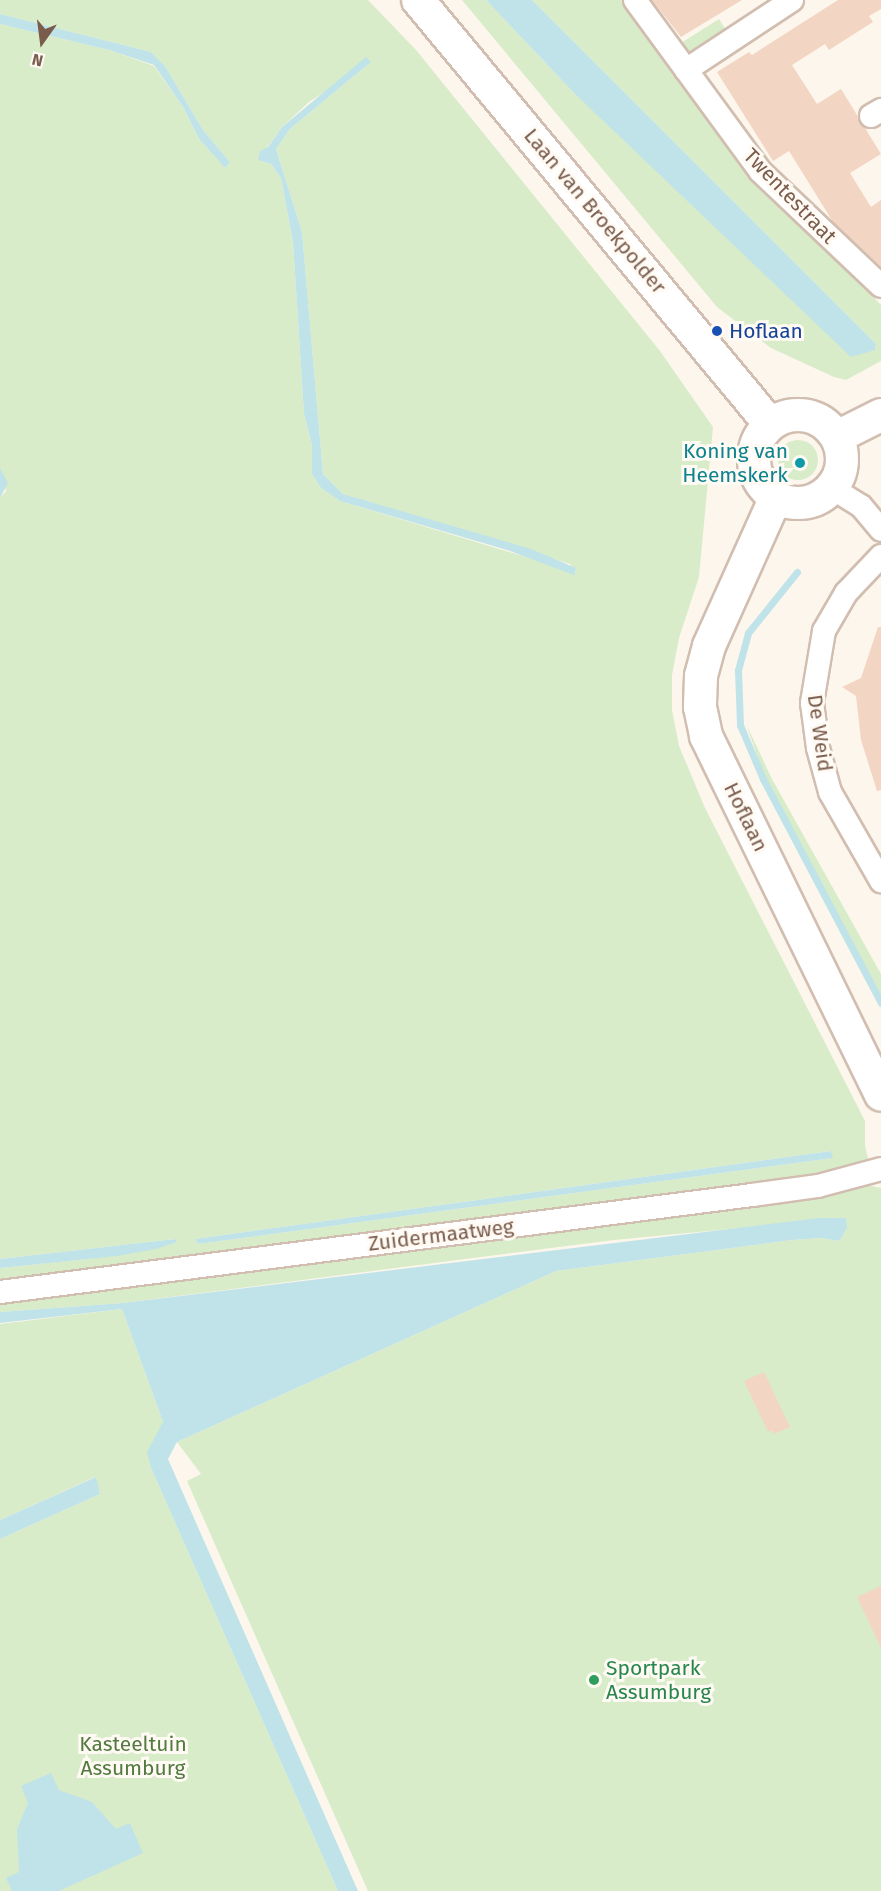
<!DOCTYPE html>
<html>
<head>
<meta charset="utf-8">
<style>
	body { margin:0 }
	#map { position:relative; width:881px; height:1891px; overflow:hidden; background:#fdf6ec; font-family:"Fira Sans",sans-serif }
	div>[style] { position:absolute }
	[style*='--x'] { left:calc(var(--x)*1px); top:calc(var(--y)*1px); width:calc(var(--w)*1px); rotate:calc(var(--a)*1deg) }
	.green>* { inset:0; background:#d8ecc9 }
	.round { border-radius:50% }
	.water>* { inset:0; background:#bfe3e8 }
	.stream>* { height:7px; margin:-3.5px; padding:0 3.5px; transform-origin:3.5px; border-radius:3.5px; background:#bfe3e8 }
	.building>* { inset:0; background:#f3d5c3 }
	.roads { filter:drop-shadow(2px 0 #d1beb0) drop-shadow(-2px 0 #d1beb0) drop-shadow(0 2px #d1beb0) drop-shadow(0 -2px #d1beb0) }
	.street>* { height:22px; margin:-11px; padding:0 11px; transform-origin:11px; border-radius:11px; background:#fff }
	.secondary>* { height:32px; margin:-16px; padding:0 16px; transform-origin:16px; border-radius:16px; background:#fff }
	.secondary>.ring { margin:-16px; padding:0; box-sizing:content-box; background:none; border:32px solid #fff; border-radius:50% }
	.dots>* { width:16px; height:16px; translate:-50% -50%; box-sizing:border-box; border:3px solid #fffaf3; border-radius:50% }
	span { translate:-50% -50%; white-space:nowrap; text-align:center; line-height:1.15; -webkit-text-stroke:6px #fffaf3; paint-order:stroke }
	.street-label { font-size:21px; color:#7a5c4d }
	.transit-label { font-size:21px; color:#164399 }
	.left { translate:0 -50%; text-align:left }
	.culture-label { font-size:21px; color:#0d838f }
	.right { translate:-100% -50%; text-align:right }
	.leisure-label { font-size:21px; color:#27864d }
	.park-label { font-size:21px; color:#537a41 }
	.north { position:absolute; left:12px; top:12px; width:60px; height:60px; -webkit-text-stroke:4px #fffaf3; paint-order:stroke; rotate:194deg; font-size:16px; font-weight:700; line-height:24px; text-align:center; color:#7a5c4d }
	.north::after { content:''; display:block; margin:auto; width:21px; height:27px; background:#7a5c4d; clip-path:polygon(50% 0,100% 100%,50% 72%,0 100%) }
</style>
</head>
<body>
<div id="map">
	<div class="green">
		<div style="clip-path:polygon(evenodd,0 0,368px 0,416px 50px,660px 351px,713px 427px,699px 577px,679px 638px,672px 675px,672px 710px,679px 746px,705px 808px,865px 1121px,865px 1146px,870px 1166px,0 1283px,0 1268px,114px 1256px,177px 1242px,175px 1239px,0 1259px,0 498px,6px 491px,0 468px,0 24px,109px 50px,154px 66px,183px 107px,199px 139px,225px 168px,230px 162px,203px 130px,165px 66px,151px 52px,0 14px,0 0,371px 62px,290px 129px,276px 149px,302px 232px,323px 474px,343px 494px,570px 564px,576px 572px,340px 501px,321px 488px,312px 474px,312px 445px,304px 414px,293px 242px,281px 178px,271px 164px,258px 160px,282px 127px,309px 102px,371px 62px,0 0,831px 1151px,832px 1158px,198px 1244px,195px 1239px,831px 1151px)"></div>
		<div style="clip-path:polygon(462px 0,486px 0,574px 93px,875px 350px,876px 344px,532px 0,626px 0,765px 184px,881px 305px,881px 361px,846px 380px,834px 377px,771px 348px,717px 307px)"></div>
		<div style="clip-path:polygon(719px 19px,730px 37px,686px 68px,673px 48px)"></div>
		<div class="round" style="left:778px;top:440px;width:40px;height:40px"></div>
		<div style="clip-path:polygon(746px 724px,772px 779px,881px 974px,881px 1006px,769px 789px)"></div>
		<div style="clip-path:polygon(862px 1184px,881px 1188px,881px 1891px,368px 1891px,187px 1481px,201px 1474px,177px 1442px,556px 1271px,792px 1240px,821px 1238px,839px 1241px,846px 1218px,614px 1240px,123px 1303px,0 1312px,0 1298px)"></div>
		<div style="clip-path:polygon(122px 1309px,163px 1422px,151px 1468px,338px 1891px,0 1891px,0 1539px,100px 1494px,95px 1477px,0 1520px,0 1324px)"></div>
	</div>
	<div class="water">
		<div style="clip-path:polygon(486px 0,532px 0,876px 344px,875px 350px,851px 357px,574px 93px)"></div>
		<div style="clip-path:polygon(0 14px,151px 52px,165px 66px,203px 130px,230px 162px,225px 168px,199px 139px,183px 107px,154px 65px,109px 50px,0 24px)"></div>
		<div style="clip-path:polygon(366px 57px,371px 62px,290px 129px,276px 149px,302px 232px,323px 474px,343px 494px,531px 549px,576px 568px,574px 575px,507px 550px,340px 501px,321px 488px,312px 474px,312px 445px,304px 414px,293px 242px,281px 178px,271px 164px,258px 160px,260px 151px,268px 147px,282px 127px)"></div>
		<div style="clip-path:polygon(0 468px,8px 483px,0 498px)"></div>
		<div style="clip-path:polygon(831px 1151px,833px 1158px,198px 1244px,195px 1239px)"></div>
		<div style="clip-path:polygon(819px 1218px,846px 1218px,847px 1228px,839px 1241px,821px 1238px,792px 1240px,556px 1271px,177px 1442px,168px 1459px,358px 1891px,338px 1891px,151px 1468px,147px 1452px,163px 1422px,122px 1309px,0 1323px,0 1312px,123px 1303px)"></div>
		<div style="clip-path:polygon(175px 1239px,177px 1242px,156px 1249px,117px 1256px,0 1268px,0 1259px)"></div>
		<div style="clip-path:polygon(96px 1477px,100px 1494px,0 1539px,0 1520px)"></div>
		<div style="clip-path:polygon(51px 1773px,59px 1790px,92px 1802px,116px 1829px,130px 1823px,143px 1853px,59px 1891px,12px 1891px,6px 1878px,19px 1872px,17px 1829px,28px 1803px,21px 1786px)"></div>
	</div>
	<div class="stream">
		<div style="--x:797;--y:572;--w:78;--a:128.8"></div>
		<div style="--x:748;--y:633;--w:38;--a:105"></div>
		<div style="--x:738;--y:670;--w:55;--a:87.9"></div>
		<div style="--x:740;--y:725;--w:59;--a:66.9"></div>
		<div style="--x:763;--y:779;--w:253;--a:62.2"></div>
	</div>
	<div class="building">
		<div style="clip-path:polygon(652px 0,742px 0,681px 37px)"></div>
		<div style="clip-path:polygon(838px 0,881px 0,881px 9px,869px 16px,873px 22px,829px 50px,825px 44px,792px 65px,817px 104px,841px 89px,881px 154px,850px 173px,871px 207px,881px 200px,881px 267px,833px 222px,789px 151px,773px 161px,717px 72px,749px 52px,752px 55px)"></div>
		<div style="clip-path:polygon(878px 627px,881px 627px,881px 790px,877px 791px,861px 740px,856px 696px,842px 687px,861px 678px)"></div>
		<div style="clip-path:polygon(764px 1372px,790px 1427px,774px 1434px,772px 1430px,768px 1432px,744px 1381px)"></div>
		<div style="clip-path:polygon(881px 1586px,881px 1648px,857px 1597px)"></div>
	</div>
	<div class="roads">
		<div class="street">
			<div style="--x:635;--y:0;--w:212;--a:53.8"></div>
			<div style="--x:760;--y:171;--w:167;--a:43.5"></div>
			<div style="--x:686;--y:70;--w:127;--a:-33.4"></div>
			<div style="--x:871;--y:116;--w:12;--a:-31"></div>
			<div style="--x:832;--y:488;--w:34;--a:32"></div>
			<div style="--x:861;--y:506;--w:31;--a:50"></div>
			<div style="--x:881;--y:556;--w:51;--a:133.4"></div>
			<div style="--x:846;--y:593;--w:44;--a:120.1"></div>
			<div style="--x:824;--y:631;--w:73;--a:99.5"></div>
			<div style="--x:812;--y:703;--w:45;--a:82.4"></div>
			<div style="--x:818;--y:748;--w:46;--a:74.7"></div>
			<div style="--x:830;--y:792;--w:103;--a:60.2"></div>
			<div style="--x:0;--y:1292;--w:758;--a:-7.35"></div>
			<div style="--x:752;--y:1195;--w:67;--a:-7.8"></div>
			<div style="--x:818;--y:1186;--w:65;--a:-15.1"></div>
		</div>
		<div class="secondary">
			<div style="--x:418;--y:0;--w:551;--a:50.3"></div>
			<div class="ring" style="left:754px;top:415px;width:56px;height:56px"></div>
			<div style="--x:837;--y:437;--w:49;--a:-26.6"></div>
			<div style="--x:776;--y:497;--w:163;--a:114.2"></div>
			<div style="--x:709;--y:646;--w:31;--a:105"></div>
			<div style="--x:701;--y:676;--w:31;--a:92"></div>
			<div style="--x:700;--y:707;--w:30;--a:78"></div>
			<div style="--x:706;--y:736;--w:399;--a:64"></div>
		</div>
	</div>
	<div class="dots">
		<div style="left:717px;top:331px;background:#1a4fb4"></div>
		<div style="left:800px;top:463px;background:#0f9aa8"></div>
		<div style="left:594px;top:1680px;background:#2e9e5b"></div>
	</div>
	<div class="street-label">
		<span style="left:790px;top:196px;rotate:46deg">Twentestraat</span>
		<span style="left:595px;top:211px;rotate:50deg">Laan van Broekpolder</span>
		<span style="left:820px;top:733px;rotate:82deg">De Weid</span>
		<span style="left:746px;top:817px;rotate:64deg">Hoflaan</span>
		<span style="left:441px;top:1235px;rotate:-7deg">Zuidermaatweg</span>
	</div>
	<div class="transit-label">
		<span class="left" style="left:729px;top:331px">Hoflaan</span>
	</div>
	<div class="culture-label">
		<span class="right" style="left:788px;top:463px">Koning van<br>Heemskerk</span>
	</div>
	<div class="leisure-label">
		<span class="left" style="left:606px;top:1680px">Sportpark<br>Assumburg</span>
	</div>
	<div class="park-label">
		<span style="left:133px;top:1756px">Kasteeltuin<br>Assumburg</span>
	</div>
	<div class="north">N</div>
</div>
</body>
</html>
